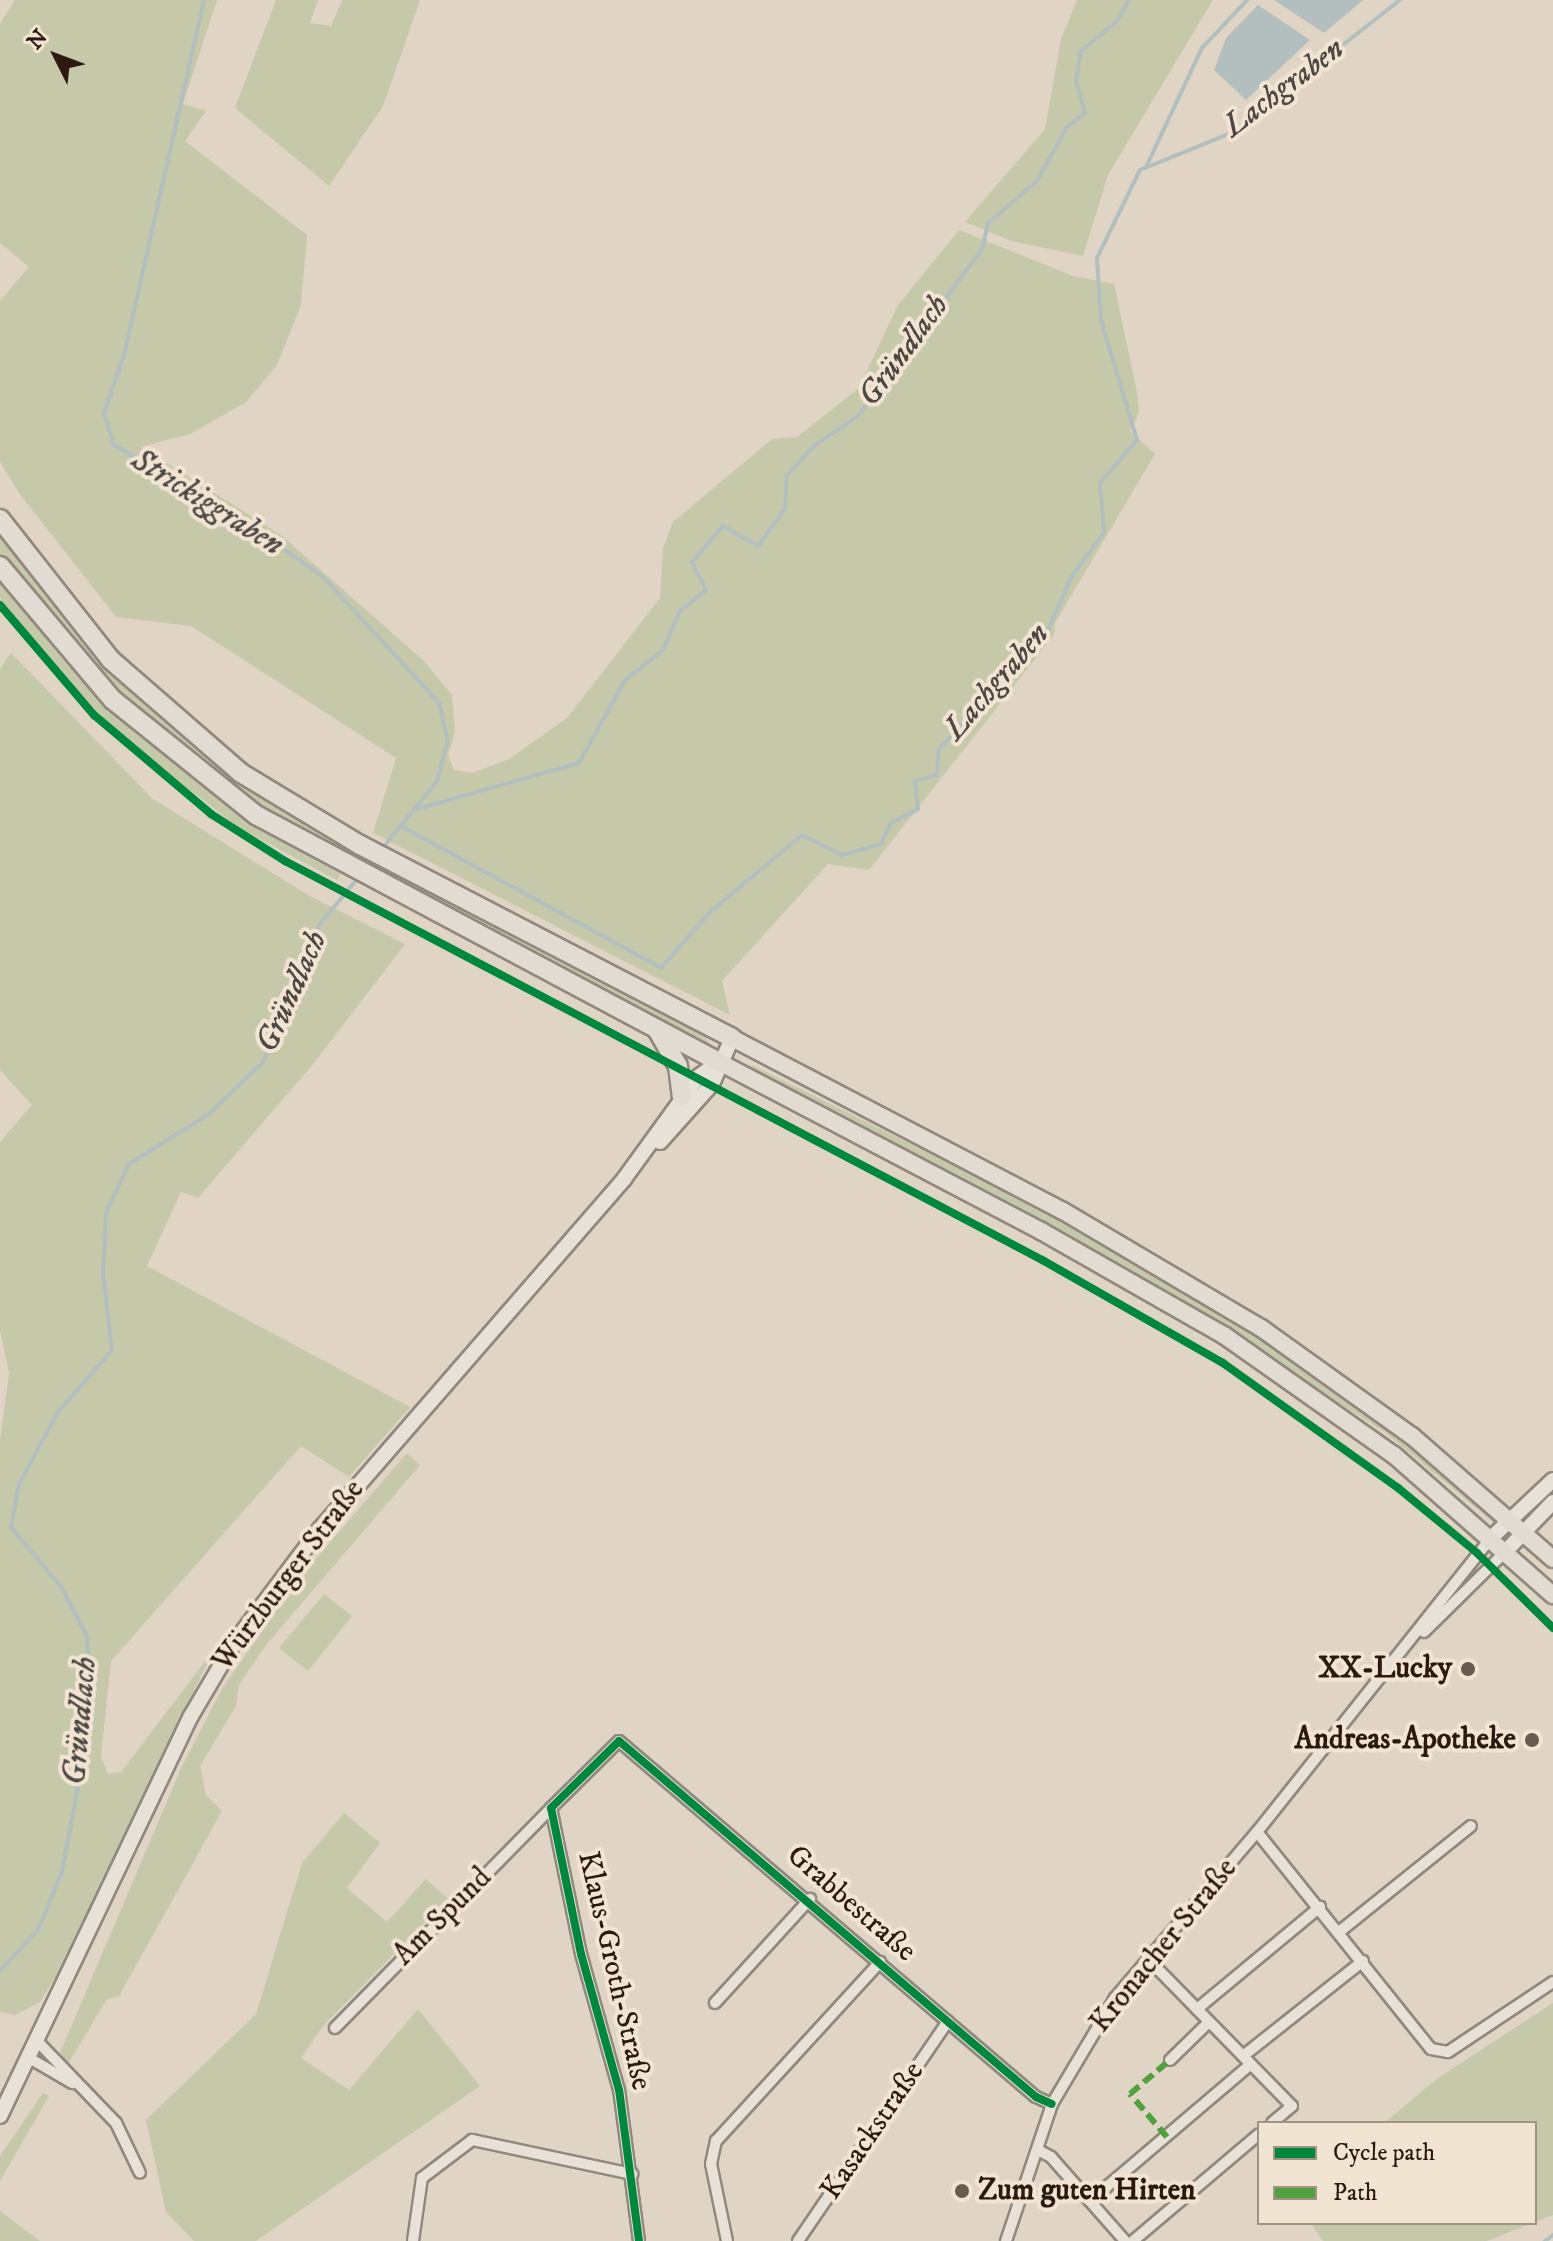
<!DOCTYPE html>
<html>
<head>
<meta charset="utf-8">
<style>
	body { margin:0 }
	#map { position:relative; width:1553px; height:2241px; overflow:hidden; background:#e0d4c4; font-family:"IM FELL DW Pica",serif }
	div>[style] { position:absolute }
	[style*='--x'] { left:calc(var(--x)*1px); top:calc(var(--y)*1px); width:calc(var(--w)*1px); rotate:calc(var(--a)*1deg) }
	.green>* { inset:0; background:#c6c8aa }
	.water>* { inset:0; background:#b2bfbe }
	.stream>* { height:4px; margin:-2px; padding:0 2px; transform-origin:2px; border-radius:2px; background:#b2bfbe }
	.roads { filter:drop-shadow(2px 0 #91887e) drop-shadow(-2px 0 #91887e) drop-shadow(0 2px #91887e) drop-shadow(0 -2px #91887e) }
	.minor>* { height:10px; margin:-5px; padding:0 5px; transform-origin:5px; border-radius:5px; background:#e7e1d8 }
	.tertiary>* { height:14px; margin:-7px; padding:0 7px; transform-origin:7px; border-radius:7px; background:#e7e1d8 }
	.secondary>* { height:14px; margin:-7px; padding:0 7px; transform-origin:7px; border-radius:7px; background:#e7e1d8 }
	.primary>* { height:16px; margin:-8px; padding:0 8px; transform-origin:8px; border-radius:8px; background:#e2dbd2 }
	.trunk>* { height:18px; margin:-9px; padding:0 9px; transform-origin:9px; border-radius:9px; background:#e2dbd2 }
	.quiet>* { height:6px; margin-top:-3px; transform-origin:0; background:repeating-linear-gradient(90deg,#51a13f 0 12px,transparent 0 18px) }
	.cycleway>* { height:8px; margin:-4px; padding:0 4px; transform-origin:4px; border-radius:4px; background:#00873e }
	.dots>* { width:22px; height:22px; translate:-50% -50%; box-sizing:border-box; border:4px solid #f2e4d2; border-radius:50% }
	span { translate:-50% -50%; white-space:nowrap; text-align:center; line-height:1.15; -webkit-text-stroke:8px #f2e4d2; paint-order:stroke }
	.street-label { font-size:30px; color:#2c1910 }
	.poi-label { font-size:30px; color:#2c1910; font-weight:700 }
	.right { translate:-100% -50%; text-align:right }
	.left { translate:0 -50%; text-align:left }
	.water-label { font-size:32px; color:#4e4843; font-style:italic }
	.legend { position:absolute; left:1257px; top:2121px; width:280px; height:104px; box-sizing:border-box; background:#f2e4d2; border:2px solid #a39384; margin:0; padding:10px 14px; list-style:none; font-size:24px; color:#2c1910 }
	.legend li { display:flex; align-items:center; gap:16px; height:40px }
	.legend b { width:40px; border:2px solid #a39384 }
	.north { position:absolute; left:16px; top:16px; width:80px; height:80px; -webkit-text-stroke:6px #f2e4d2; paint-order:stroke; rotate:312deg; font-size:22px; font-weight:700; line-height:32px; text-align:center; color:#2c1910 }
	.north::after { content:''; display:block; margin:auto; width:28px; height:36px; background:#2c1910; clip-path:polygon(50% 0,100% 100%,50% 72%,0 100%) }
</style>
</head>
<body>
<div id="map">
	<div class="green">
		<div style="clip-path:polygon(15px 0,217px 0,183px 104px,206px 111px,185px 141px,307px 235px,301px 305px,277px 365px,246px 402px,190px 434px,141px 447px,281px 535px,424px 661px,452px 695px,455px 733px,448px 755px,454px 770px,472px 773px,509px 759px,567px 718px,660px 598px,663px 548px,673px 522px,772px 439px,797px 437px,859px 388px,898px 305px,959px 230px,1073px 276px,1114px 284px,1137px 392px,1139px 413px,1130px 431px,1155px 454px,1055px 623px,1054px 635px,869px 870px,828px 864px,722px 981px,730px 1015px,373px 833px,396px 758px,191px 626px,116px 617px,19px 493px,0 462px,0 301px,29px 267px,0 243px,0 24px)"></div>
		<div style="clip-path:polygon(276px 0,318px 0,310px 23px,331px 26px,342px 0,420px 0,383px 106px,329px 186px,235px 108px)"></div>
		<div style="clip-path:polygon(1077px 0,1213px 0,1108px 175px,1083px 256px,1011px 241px,965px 222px,1045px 129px,1061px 39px)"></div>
		<div style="clip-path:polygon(0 533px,106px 666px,167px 725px,256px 793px,339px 844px,701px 1032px,714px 1050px,281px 825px,135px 712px,8px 565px,0 554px)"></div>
		<div style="clip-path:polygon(0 580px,63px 660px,132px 730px,225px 805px,341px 874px,337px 880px,241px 829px,135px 748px,64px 679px,0 598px)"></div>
		<div style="clip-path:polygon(11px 653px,153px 799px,308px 895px,405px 944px,314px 1063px,198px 1198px,181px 1192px,147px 1266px,410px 1407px,349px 1477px,301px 1446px,111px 1661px,101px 1757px,108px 1774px,121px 1772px,213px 1651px,66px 1961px,40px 2002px,15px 2015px,0 2012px,0 1441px,9px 1373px,0 1331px,0 1142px,32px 1105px,0 1070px,0 669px)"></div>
		<div style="clip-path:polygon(752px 1065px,1049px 1213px,1223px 1313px,1390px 1428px,1498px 1519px,1494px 1523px,1386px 1433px,1169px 1295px,750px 1070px)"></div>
		<div style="clip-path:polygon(407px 1453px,420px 1465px,266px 1645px,239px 1685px,236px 1706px,200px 1766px,206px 1795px,222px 1811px,119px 1996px,107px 1999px,68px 2064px,60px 2053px,182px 1766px,222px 1689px,296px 1582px)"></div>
		<div style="clip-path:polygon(324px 1594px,352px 1616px,308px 1671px,279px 1648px)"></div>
		<div style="clip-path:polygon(344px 1813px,380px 1843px,347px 1888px,387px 1922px,426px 1879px,448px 1899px,323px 2026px,301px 2058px,349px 2090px,418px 2009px,480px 2086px,256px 2241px,194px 2241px,166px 2212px,146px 2120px,256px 2014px,302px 1863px)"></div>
		<div style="clip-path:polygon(1553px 2003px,1553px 2215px,1535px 2222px,1535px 2123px,1384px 2123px,1438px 2078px)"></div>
		<div style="clip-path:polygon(43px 2093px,49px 2096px,0 2181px,0 2156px)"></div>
		<div style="clip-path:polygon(0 2211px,40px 2241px,0 2241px)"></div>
		<div style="clip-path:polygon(1311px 2223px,1532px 2223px,1487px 2241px,1323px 2241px)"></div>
	</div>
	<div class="water">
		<div style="clip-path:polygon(1274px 0,1363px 0,1324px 33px)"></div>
		<div style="clip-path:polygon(1258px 5px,1310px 40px,1246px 100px,1214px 70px,1226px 38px)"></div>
	</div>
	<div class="stream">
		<div style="--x:204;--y:0;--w:364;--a:102.7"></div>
		<div style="--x:124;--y:355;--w:61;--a:109"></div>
		<div style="--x:104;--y:413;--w:34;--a:73"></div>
		<div style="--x:114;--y:445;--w:135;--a:29.8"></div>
		<div style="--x:231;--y:512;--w:111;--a:35.1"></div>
		<div style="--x:322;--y:576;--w:173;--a:47.3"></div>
		<div style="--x:439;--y:703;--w:39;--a:77"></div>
		<div style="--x:448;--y:741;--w:41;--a:105.4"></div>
		<div style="--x:437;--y:781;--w:87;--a:129"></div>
		<div style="--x:1146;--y:167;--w:132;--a:-64.8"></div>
		<div style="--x:1202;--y:48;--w:66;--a:-46.8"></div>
		<div style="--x:417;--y:809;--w:168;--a:-15.9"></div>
		<div style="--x:579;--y:763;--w:95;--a:-61"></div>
		<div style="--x:625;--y:680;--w:48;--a:-38.3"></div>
		<div style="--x:663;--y:650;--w:43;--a:-66.4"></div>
		<div style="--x:680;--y:611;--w:33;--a:-39"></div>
		<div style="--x:706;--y:590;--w:31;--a:-117"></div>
		<div style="--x:692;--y:562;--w:48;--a:-49.3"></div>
		<div style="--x:723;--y:526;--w:40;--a:29.7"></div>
		<div style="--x:758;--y:546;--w:46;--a:-53.9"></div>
		<div style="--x:785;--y:509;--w:34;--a:-87"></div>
		<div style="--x:787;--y:475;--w:42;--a:-46.9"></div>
		<div style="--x:816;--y:444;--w:49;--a:-33.4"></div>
		<div style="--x:857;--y:417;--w:209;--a:-53.3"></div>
		<div style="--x:982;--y:249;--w:27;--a:-77"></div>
		<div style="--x:988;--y:223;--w:65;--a:-40.6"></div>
		<div style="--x:1037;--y:181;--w:62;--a:-60.9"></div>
		<div style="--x:1067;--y:127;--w:23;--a:-38"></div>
		<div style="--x:1085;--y:113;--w:33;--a:-106"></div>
		<div style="--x:1076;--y:81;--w:30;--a:-81"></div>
		<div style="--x:1081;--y:51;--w:47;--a:-39.8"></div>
		<div style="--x:1117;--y:21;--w:24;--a:-60"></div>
		<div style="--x:401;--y:826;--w:296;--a:28.6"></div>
		<div style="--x:661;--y:968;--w:74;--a:-48.8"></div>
		<div style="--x:710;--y:912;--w:120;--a:-39.9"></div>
		<div style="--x:802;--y:835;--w:45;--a:26.6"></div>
		<div style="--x:842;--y:855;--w:41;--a:-15.8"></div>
		<div style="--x:881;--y:844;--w:23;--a:-65"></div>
		<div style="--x:891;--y:823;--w:30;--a:-27"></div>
		<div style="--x:918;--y:809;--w:28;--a:-96"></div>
		<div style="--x:915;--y:781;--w:23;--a:-15"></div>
		<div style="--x:937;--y:775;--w:26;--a:-86"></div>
		<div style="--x:939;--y:749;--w:157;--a:-47.1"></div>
		<div style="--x:1046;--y:634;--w:64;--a:-65.9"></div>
		<div style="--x:1072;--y:576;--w:54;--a:-54"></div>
		<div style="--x:1104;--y:532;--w:49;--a:-94.7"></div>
		<div style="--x:1100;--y:483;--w:57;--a:-49.3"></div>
		<div style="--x:1137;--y:440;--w:125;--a:-106.7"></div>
		<div style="--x:1101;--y:320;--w:62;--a:-93.7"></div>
		<div style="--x:1097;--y:258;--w:98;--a:-64"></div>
		<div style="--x:1140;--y:170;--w:98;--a:-22.1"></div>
		<div style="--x:1231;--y:133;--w:215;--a:-38.2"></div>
		<div style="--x:0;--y:1971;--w:56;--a:-47.2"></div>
		<div style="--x:38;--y:1930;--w:63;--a:-67.5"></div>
		<div style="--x:62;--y:1872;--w:93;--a:-79.4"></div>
		<div style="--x:79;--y:1781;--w:109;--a:-84.2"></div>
		<div style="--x:90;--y:1673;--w:37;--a:-95"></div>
		<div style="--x:87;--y:1636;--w:54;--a:-117.5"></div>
		<div style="--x:62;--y:1588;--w:80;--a:-129.9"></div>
		<div style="--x:11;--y:1527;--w:44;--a:-79.5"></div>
		<div style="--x:19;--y:1484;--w:82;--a:-61.6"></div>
		<div style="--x:58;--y:1412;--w:82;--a:-48.9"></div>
		<div style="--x:112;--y:1350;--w:76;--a:-96.8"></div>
		<div style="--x:103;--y:1275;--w:62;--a:-87.2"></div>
		<div style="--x:106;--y:1213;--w:54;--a:-64.9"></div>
		<div style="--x:129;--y:1164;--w:94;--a:-32"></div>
		<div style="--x:209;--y:1114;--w:75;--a:-43.9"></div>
		<div style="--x:263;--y:1062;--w:149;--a:-67.6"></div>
		<div style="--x:320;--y:924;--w:60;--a:-50.4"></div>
		<div style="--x:1545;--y:2241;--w:10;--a:-37"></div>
	</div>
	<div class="roads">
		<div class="minor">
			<div style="--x:1424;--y:1632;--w:115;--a:-44.6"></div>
			<div style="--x:1257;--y:1832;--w:278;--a:51.3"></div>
			<div style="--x:1431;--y:2049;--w:17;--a:10"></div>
			<div style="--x:1448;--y:2052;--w:126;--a:-33.7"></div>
			<div style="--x:1339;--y:1932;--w:169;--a:-38.8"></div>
			<div style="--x:1147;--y:1958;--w:207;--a:45.6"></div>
			<div style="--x:1292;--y:2106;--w:26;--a:140"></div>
			<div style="--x:715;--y:2003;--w:141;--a:-47.6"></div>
			<div style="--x:1197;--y:2009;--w:160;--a:-39.7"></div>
			<div style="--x:335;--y:2028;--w:308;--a:-45.5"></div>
			<div style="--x:39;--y:2043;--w:111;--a:46.1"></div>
			<div style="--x:116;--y:2123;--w:55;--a:64.4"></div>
			<div style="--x:1243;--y:2056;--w:153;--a:-38.4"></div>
			<div style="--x:31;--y:2059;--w:48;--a:30.3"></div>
			<div style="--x:1170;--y:2060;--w:54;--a:-44.3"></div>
			<div style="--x:1038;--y:2150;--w:15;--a:28"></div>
			<div style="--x:1051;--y:2157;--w:112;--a:48.6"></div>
			<div style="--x:1090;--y:2201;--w:211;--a:-40.4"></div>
			<div style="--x:413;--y:2241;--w:64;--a:-81.9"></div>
			<div style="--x:422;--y:2178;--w:63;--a:-37.2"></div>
			<div style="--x:472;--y:2140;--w:164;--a:12"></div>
			<div style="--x:639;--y:2241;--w:152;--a:-97.5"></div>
			<div style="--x:619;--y:2090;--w:141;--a:-105.6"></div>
			<div style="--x:581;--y:1954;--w:149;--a:-101.6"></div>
			<div style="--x:551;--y:1808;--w:95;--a:-44.6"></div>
			<div style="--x:619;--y:1741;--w:548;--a:40.49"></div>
			<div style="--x:1036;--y:2097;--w:17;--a:24"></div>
			<div style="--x:727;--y:2241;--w:79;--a:-101.7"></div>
			<div style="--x:711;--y:2164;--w:24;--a:-78"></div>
			<div style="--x:716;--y:2141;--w:243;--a:-47.5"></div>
			<div style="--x:798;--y:2241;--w:266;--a:-55.7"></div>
			<div style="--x:1006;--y:2241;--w:145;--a:-71.4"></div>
			<div style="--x:1052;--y:2104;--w:123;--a:-59.3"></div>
			<div style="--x:1115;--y:1998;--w:218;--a:-49.5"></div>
			<div style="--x:1257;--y:1832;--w:376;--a:-51.5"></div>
			<div style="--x:1133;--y:2241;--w:165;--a:-40.3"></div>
		</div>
		<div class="tertiary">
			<div style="--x:1491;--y:1538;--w:85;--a:-43.1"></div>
			<div style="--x:1506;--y:1551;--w:68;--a:-46.2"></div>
		</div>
		<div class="secondary">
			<div style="--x:660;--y:1142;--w:78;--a:-48.1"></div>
			<div style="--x:712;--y:1084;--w:50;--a:-66.5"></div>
			<div style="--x:0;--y:2116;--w:443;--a:-64.5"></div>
			<div style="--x:191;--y:1716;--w:85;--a:-59.5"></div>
			<div style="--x:234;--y:1643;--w:143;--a:-53"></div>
			<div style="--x:320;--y:1529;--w:464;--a:-49"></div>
			<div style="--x:624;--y:1179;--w:126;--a:-54"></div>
			<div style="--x:698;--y:1077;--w:26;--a:-36"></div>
		</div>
		<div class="primary">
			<div style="--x:732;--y:1038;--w:373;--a:27.6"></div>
			<div style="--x:1063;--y:1211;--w:230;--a:30.6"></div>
			<div style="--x:1261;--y:1328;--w:186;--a:35.6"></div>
			<div style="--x:1412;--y:1436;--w:187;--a:41.1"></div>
			<div style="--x:719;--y:1062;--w:364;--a:27.7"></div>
			<div style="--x:1041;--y:1231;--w:212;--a:29.7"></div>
			<div style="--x:1225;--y:1336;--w:207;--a:35.2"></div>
			<div style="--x:1394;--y:1455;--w:212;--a:41.4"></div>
		</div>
		<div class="trunk">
			<div style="--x:0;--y:519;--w:179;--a:51.8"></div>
			<div style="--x:111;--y:660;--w:172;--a:41"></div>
			<div style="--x:241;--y:773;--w:139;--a:31.2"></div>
			<div style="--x:360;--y:845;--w:419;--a:27.4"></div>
			<div style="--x:0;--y:566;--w:175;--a:49.9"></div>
			<div style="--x:113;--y:700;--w:184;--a:38.8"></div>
			<div style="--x:256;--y:815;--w:525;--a:28.08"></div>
			<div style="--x:658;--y:1031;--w:40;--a:60.3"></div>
			<div style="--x:678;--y:1066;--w:31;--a:83"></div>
		</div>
	</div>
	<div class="quiet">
		<div style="--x:1167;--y:2137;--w:57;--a:-130.7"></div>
		<div style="--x:1130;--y:2094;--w:52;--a:-40.4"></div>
	</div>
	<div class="cycleway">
		<div style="--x:0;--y:605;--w:145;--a:49.5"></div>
		<div style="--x:94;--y:715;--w:153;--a:40.2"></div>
		<div style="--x:211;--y:814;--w:88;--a:32.4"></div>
		<div style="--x:285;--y:861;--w:858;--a:27.79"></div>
		<div style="--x:1044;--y:1261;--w:206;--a:29.7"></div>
		<div style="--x:1223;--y:1363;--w:215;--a:35.5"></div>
		<div style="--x:1398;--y:1488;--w:102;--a:39.4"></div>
		<div style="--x:1477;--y:1553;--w:107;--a:44.6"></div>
		<div style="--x:639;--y:2241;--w:152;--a:-97.5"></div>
		<div style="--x:619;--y:2090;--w:141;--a:-105.6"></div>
		<div style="--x:581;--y:1954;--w:149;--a:-101.6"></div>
		<div style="--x:551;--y:1808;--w:95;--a:-44.6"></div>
		<div style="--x:619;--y:1741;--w:548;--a:40.49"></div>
		<div style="--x:1036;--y:2097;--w:17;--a:24"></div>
	</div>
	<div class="dots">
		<div style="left:1468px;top:1669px;background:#6b5a4f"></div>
		<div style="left:1532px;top:1740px;background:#6b5a4f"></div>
		<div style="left:962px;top:2191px;background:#6b5a4f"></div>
	</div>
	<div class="street-label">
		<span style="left:289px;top:1576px;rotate:-53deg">Würzburger Straße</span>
		<span style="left:851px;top:1904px;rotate:41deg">Grabbestraße</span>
		<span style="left:443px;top:1917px;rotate:-45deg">Am Spund</span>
		<span style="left:1164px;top:1946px;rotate:-51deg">Kronacher Straße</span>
		<span style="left:614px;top:1971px;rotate:77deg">Klaus-Groth-Straße</span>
		<span style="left:873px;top:2131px;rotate:-56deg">Kasackstraße</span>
	</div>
	<div class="poi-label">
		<span class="right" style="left:1452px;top:1669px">XX-Lucky</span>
		<span class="right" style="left:1516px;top:1740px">Andreas-Apotheke</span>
		<span class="left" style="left:978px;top:2191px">Zum guten Hirten</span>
	</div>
	<div class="water-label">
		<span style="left:1284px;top:88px;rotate:-37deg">Lachgraben</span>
		<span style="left:904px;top:351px;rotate:-54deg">Gründlach</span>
		<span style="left:207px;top:503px;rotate:32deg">Strickiggraben</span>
		<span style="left:997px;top:682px;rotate:-49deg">Lachgraben</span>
		<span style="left:292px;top:992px;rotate:-66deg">Gründlach</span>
		<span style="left:81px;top:1721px;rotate:-85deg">Gründlach</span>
	</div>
	<ul class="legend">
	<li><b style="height:10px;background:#00873e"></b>Cycle path</li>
	<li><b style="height:10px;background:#51a13f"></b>Path</li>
	</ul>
	<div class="north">N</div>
</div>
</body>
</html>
